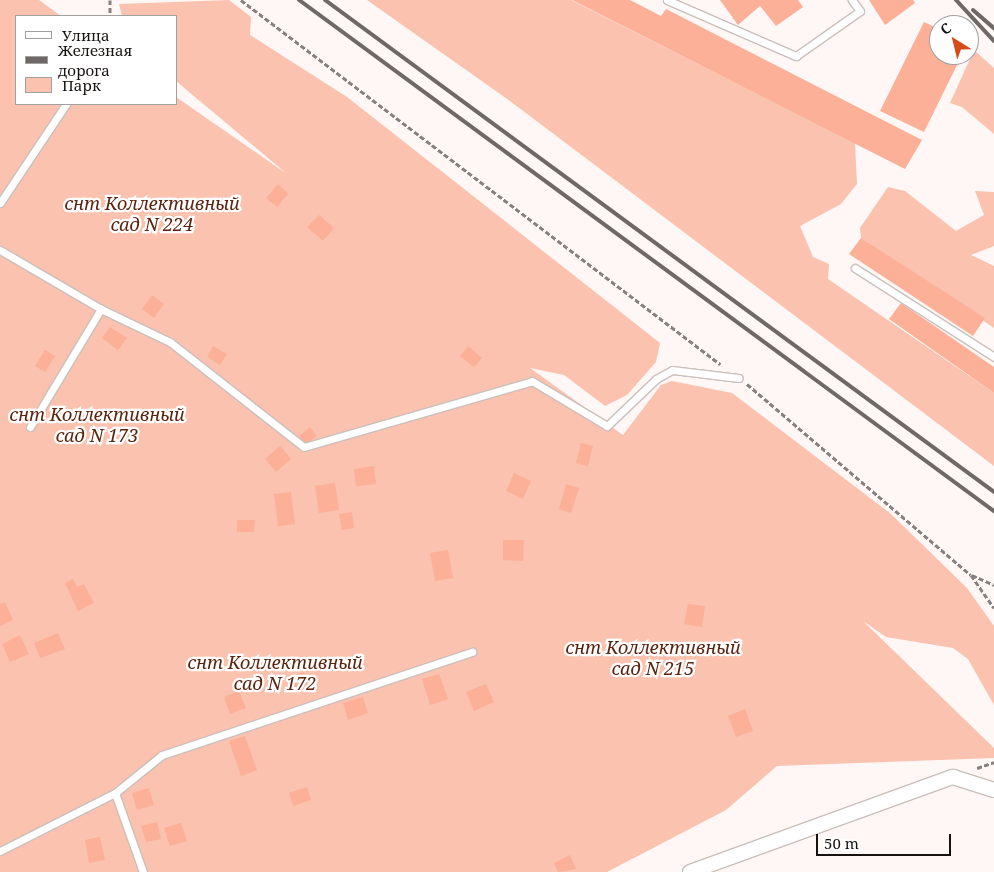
<!DOCTYPE html>
<html>
<head>
<meta charset="utf-8">
<style>
	body { margin:0 }
	#map { position:relative; width:994px; height:872px; overflow:hidden; background:#fff7f5; font-family:"Noto Serif",serif }
	div>[style] { position:absolute }
	[style*='--x'] { left:calc(var(--x)*1px); top:calc(var(--y)*1px); width:calc(var(--w)*1px); rotate:calc(var(--a)*1deg) }
	.green>* { inset:0; background:#fac2af }
	.building>* { inset:0; background:#fbb097 }
	.path>* { height:3px; margin-top:-1.5px; transform-origin:0; background:repeating-linear-gradient(90deg,#86807e 0 5px,transparent 0 7.5px) }
	.roads { filter:drop-shadow(1px 0 #cbbfbb) drop-shadow(-1px 0 #cbbfbb) drop-shadow(0 1px #cbbfbb) drop-shadow(0 -1px #cbbfbb) }
	.service>* { height:7px; margin:-3.5px; padding:0 3.5px; transform-origin:3.5px; border-radius:3.5px; background:#fff }
	.minor>* { height:14px; margin:-7px; padding:0 7px; transform-origin:7px; border-radius:7px; background:#fff }
	.rail>* { height:4px; margin:-2px; padding:0 2px; transform-origin:2px; border-radius:2px; background:#6e6967 }
	span { translate:-50% -50%; white-space:nowrap; text-align:center; line-height:1.15; -webkit-text-stroke:4.5px #fff; paint-order:stroke }
	.park-label { font-size:18px; color:#5c230f; font-style:italic }
	.legend { position:absolute; left:15px; top:15px; width:162px; height:90px; box-sizing:border-box; background:#fff; border:1px solid #a2a09f; margin:0; padding:6px 9px; list-style:none; font-size:15px; color:#161210 }
	.legend li { display:flex; align-items:center; gap:10px; height:25px }
	.legend b { width:25px; border:1px solid #a2a09f }
	.north { position:absolute; left:929px; top:15px; width:50px; height:50px; box-sizing:border-box; background:#fff; border:1px solid #a2a09f; border-radius:50%; rotate:324deg; font-size:14px; font-weight:700; line-height:20px; text-align:center; color:#161210 }
	.north::after { content:''; display:block; margin:auto; width:18px; height:22px; background:#d44d18; clip-path:polygon(50% 0,100% 100%,50% 72%,0 100%) }
	.scale { position:absolute; left:816px; top:834px; width:135px; height:22px; box-sizing:border-box; border:2px solid #161210; border-top:0; padding-left:6px; font-size:15px; line-height:18px; white-space:nowrap; color:#161210; -webkit-text-stroke:4px #fff; paint-order:stroke }
</style>
</head>
<body>
<div id="map">
	<div class="green">
		<div style="clip-path:polygon(0 0,39px 0,61px 16px,16px 16px,16px 104px,176px 104px,176px 97px,287px 174px,176px 81px,176px 16px,122px 16px,119px 4px,229px 0,251px 17px,250px 35px,347px 97px,660px 343px,656px 362px,627px 395px,605px 406px,564px 375px,530px 368px,623px 435px,661px 385px,672px 381px,732px 393px,891px 514px,967px 588px,994px 626px,994px 705px,968px 659px,953px 648px,886px 637px,863px 621px,994px 748px,994px 758px,777px 766px,726px 810px,607px 872px,0 872px)"></div>
		<div style="clip-path:polygon(367px 0,571px 0,855px 143px,857px 184px,841px 204px,800px 226px,813px 257px,829px 264px,828px 279px,994px 393px,994px 466px,510px 101px)"></div>
		<div style="clip-path:polygon(974px 50px,994px 68px,994px 134px,962px 107px,950px 103px)"></div>
		<div style="clip-path:polygon(888px 187px,905px 191px,956px 231px,984px 215px,975px 191px,994px 192px,994px 246px,971px 255px,994px 266px,994px 328px,861px 238px,860px 228px)"></div>
	</div>
	<div class="building">
		<div style="clip-path:polygon(572px 0,630px 0,661px 16px,666px 9px,922px 140px,905px 169px)"></div>
		<div style="clip-path:polygon(720px 0,798px 0,803px 7px,776px 26px,760px 6px,738px 25px)"></div>
		<div style="clip-path:polygon(869px 0,913px 0,915px 3px,885px 25px)"></div>
		<div style="clip-path:polygon(924px 22px,939px 29px,939px 55px,962px 55px,924px 132px,880px 111px)"></div>
		<div style="clip-path:polygon(278px 184px,288px 194px,277px 207px,266px 198px)"></div>
		<div style="clip-path:polygon(319px 215px,334px 228px,323px 241px,307px 227px)"></div>
		<div style="clip-path:polygon(861px 238px,985px 318px,973px 336px,849px 254px)"></div>
		<div style="clip-path:polygon(152px 295px,164px 304px,154px 318px,142px 309px)"></div>
		<div style="clip-path:polygon(901px 303px,994px 367px,994px 393px,889px 319px)"></div>
		<div style="clip-path:polygon(110px 327px,127px 338px,118px 350px,102px 338px)"></div>
		<div style="clip-path:polygon(213px 346px,227px 354px,220px 365px,207px 357px)"></div>
		<div style="clip-path:polygon(468px 346px,482px 358px,474px 367px,460px 356px)"></div>
		<div style="clip-path:polygon(45px 350px,55px 356px,45px 372px,35px 366px)"></div>
		<div style="clip-path:polygon(310px 427px,317px 436px,305px 445px,299px 436px)"></div>
		<div style="clip-path:polygon(581px 443px,593px 446px,588px 466px,576px 463px)"></div>
		<div style="clip-path:polygon(280px 446px,291px 459px,276px 472px,265px 459px)"></div>
		<div style="clip-path:polygon(374px 466px,376px 484px,356px 486px,354px 469px)"></div>
		<div style="clip-path:polygon(514px 473px,531px 481px,523px 499px,506px 491px)"></div>
		<div style="clip-path:polygon(335px 483px,339px 510px,319px 513px,315px 486px)"></div>
		<div style="clip-path:polygon(566px 484px,579px 488px,571px 513px,559px 509px)"></div>
		<div style="clip-path:polygon(291px 492px,295px 524px,278px 526px,274px 494px)"></div>
		<div style="clip-path:polygon(352px 512px,354px 528px,342px 530px,339px 514px)"></div>
		<div style="clip-path:polygon(237px 520px,255px 520px,254px 532px,237px 532px)"></div>
		<div style="clip-path:polygon(503px 540px,524px 540px,523px 561px,503px 560px)"></div>
		<div style="clip-path:polygon(448px 550px,453px 578px,435px 581px,430px 553px)"></div>
		<div style="clip-path:polygon(73px 579px,77px 587px,84px 584px,94px 603px,78px 611px,65px 583px)"></div>
		<div style="clip-path:polygon(5px 602px,13px 620px,0 626px,0 604px)"></div>
		<div style="clip-path:polygon(688px 604px,705px 606px,702px 627px,684px 624px)"></div>
		<div style="clip-path:polygon(58px 633px,65px 649px,40px 658px,34px 643px)"></div>
		<div style="clip-path:polygon(20px 635px,29px 654px,10px 662px,2px 644px)"></div>
		<div style="clip-path:polygon(304px 672px,309px 688px,293px 693px,288px 677px)"></div>
		<div style="clip-path:polygon(439px 674px,448px 699px,430px 705px,422px 679px)"></div>
		<div style="clip-path:polygon(486px 684px,494px 702px,474px 711px,466px 692px)"></div>
		<div style="clip-path:polygon(239px 691px,246px 708px,230px 714px,224px 697px)"></div>
		<div style="clip-path:polygon(363px 697px,368px 713px,348px 720px,343px 703px)"></div>
		<div style="clip-path:polygon(745px 709px,753px 731px,736px 737px,728px 716px)"></div>
		<div style="clip-path:polygon(245px 736px,257px 770px,241px 776px,229px 741px)"></div>
		<div style="clip-path:polygon(307px 787px,311px 800px,293px 806px,289px 793px)"></div>
		<div style="clip-path:polygon(149px 788px,154px 805px,137px 810px,132px 793px)"></div>
		<div style="clip-path:polygon(157px 822px,161px 839px,146px 842px,141px 826px)"></div>
		<div style="clip-path:polygon(181px 823px,187px 841px,170px 846px,164px 828px)"></div>
		<div style="clip-path:polygon(100px 837px,105px 860px,89px 863px,85px 840px)"></div>
		<div style="clip-path:polygon(570px 855px,576px 869px,558px 872px,554px 863px)"></div>
	</div>
	<div class="path">
		<div style="--x:110;--y:0;--w:16;--a:90"></div>
		<div style="--x:241;--y:0;--w:602;--a:37.23"></div>
		<div style="--x:747;--y:384;--w:294;--a:40.5"></div>
		<div style="--x:971;--y:575;--w:40;--a:55.1"></div>
		<div style="--x:972;--y:575;--w:24;--a:24"></div>
		<div style="--x:977;--y:768;--w:18;--a:-19"></div>
	</div>
	<div class="roads">
		<div class="service">
			<div style="--x:667;--y:0;--w:141;--a:23.5"></div>
			<div style="--x:796;--y:56;--w:78;--a:-35.1"></div>
			<div style="--x:860;--y:11;--w:14;--a:-126"></div>
			<div style="--x:0;--y:203;--w:119;--a:-56.3"></div>
			<div style="--x:0;--y:250;--w:117;--a:30.3"></div>
			<div style="--x:855;--y:268;--w:165;--a:32.6"></div>
			<div style="--x:30;--y:427;--w:138;--a:-59"></div>
			<div style="--x:101;--y:309;--w:76;--a:25.6"></div>
			<div style="--x:170;--y:342;--w:170;--a:38.1"></div>
			<div style="--x:304;--y:447;--w:237;--a:-16.1"></div>
			<div style="--x:532;--y:381;--w:87;--a:31"></div>
			<div style="--x:607;--y:426;--w:68;--a:-43.8"></div>
			<div style="--x:656;--y:379;--w:18;--a:-29"></div>
			<div style="--x:672;--y:370;--w:67;--a:6.8"></div>
			<div style="--x:115;--y:793;--w:84;--a:70.5"></div>
			<div style="--x:0;--y:851;--w:129;--a:-26.8"></div>
			<div style="--x:115;--y:793;--w:60;--a:-39"></div>
			<div style="--x:162;--y:755;--w:327;--a:-18.4"></div>
		</div>
		<div class="minor">
			<div style="--x:690;--y:872;--w:280;--a:-19.9"></div>
			<div style="--x:953;--y:777;--w:43;--a:17.6"></div>
		</div>
	</div>
	<div class="rail">
		<div style="--x:299;--y:0;--w:863;--a:36.33"></div>
		<div style="--x:325;--y:0;--w:830;--a:36.33"></div>
		<div style="--x:956;--y:0;--w:56;--a:47.2"></div>
		<div style="--x:973;--y:10;--w:28;--a:41"></div>
	</div>
	<div class="park-label">
		<span style="left:152px;top:214px">снт Коллективный<br>сад N 224</span>
		<span style="left:97px;top:425px">снт Коллективный<br>сад N 173</span>
		<span style="left:653px;top:658px">снт Коллективный<br>сад N 215</span>
		<span style="left:275px;top:673px">снт Коллективный<br>сад N 172</span>
	</div>
	<ul class="legend">
	<li><b style="height:6px;background:#fff"></b>Улица</li>
	<li><b style="height:6px;background:#6e6967"></b>Железная дорога</li>
	<li><b style="height:14px;background:#fac2af"></b>Парк</li>
	</ul>
	<div class="north">С</div>
	<div class="scale">50 m</div>
</div>
</body>
</html>
